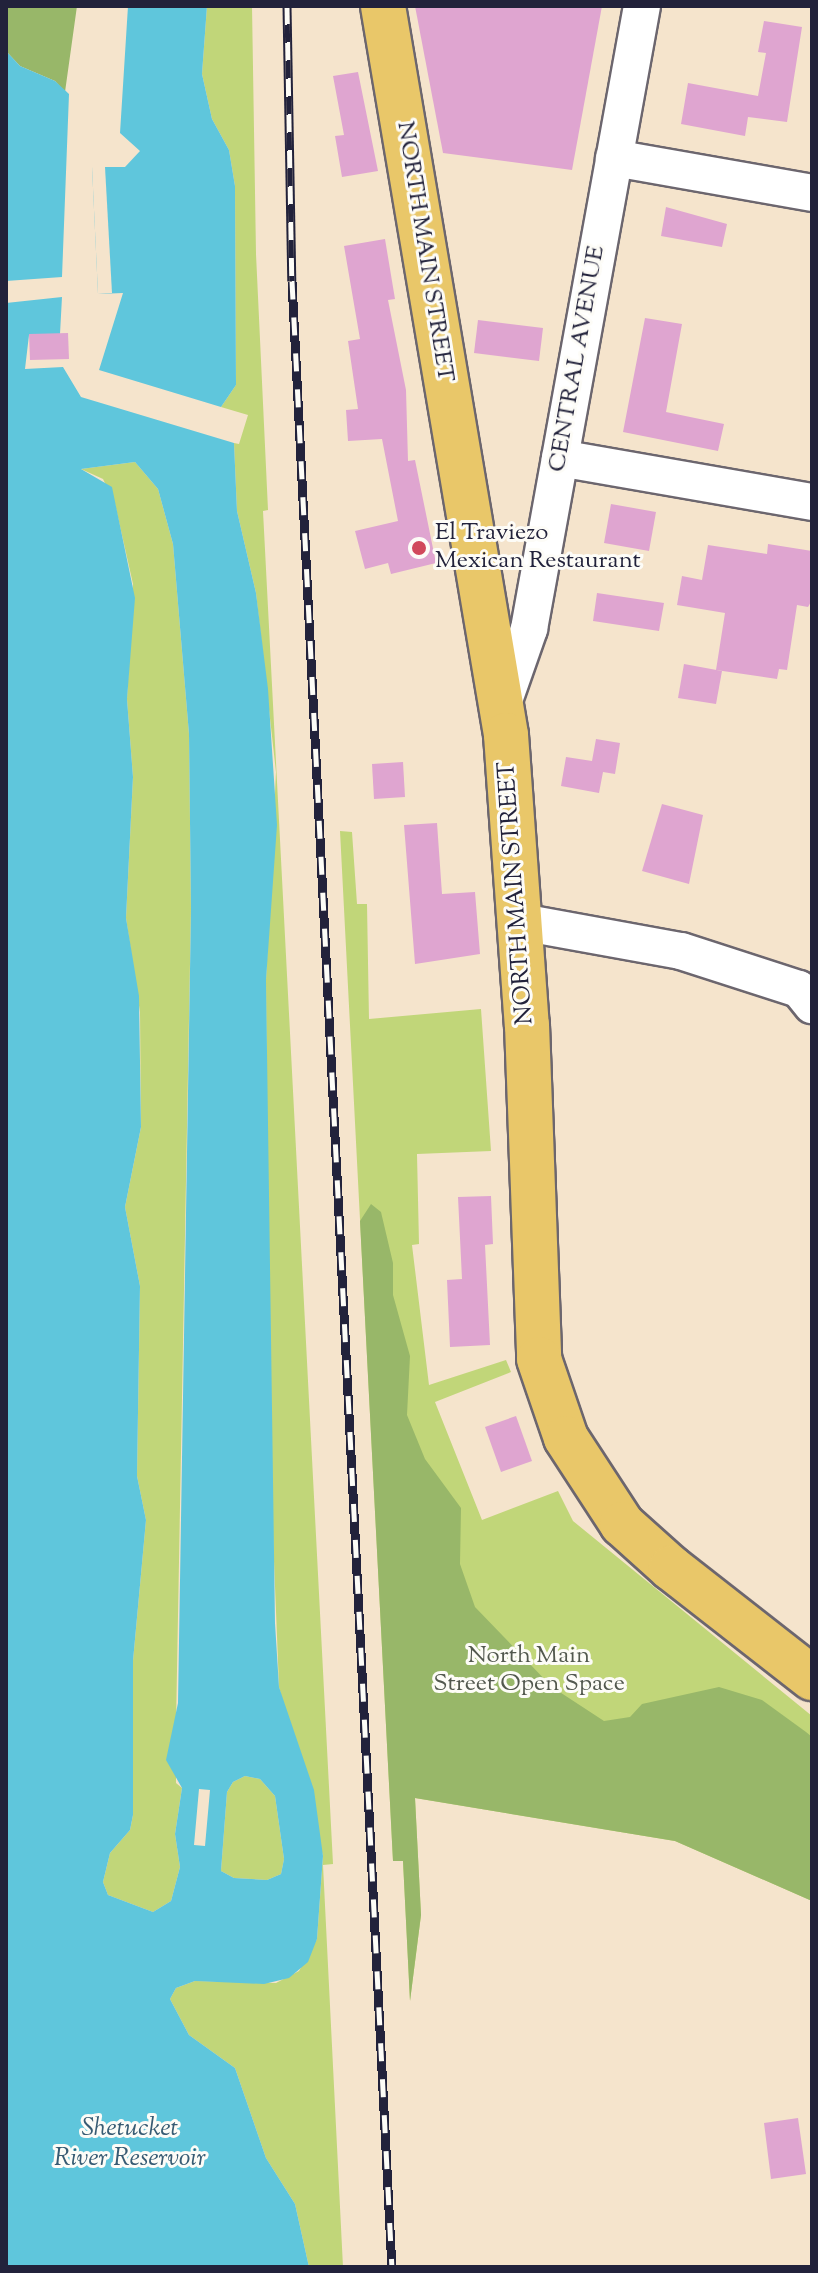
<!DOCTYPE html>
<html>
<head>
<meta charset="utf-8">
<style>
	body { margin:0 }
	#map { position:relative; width:818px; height:2273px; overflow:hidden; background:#f5e4cc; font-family:"Sorts Mill Goudy",serif }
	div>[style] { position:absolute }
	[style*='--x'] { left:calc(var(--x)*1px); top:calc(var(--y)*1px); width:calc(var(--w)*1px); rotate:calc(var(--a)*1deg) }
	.green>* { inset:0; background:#c1d679 }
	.forest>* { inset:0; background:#98b769 }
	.water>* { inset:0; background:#5fc6dc }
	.pier>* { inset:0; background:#f5e4cc }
	.building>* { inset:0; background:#dfa5d0 }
	.roads { filter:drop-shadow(2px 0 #6c666e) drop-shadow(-2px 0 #6c666e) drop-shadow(0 2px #6c666e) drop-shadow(0 -2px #6c666e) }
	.minor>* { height:36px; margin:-18px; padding:0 18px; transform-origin:18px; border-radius:18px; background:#fff }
	.major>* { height:44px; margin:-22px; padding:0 22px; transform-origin:22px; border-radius:22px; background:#e9c769 }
	.rail>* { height:9px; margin-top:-4.5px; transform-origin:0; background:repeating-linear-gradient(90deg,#fdfcf7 0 18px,#22223b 0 36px); box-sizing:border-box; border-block:2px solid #22223b }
	.dots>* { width:22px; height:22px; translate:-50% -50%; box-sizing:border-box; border:4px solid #fdfcf7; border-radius:50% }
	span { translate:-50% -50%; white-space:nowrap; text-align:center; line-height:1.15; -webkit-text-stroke:6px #fdfcf7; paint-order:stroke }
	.street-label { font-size:24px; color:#22223b }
	.poi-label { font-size:24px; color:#22223b }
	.left { translate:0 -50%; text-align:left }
	.park-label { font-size:24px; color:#52584e }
	.water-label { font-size:26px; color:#375b73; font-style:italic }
	.frame { position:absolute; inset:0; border:8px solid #22223b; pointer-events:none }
</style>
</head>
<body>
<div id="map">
	<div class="green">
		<div style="clip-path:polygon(207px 6px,252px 6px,256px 254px,268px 510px,263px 511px,333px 1864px,323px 1865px,343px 2267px,309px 2267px,295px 2204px,266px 2158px,235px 2068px,189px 2035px,170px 1999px,176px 1988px,195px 1981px,276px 1983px,299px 1971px,317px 1939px,323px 1856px,279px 1687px,269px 1435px,266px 980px,276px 772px,256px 593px,237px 511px,234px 443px,239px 444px,248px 415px,221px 407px,236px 385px,235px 186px,229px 150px,212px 119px,202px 74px)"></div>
		<div style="clip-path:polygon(135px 462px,158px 489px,173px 544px,189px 734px,191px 909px,176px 1725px,176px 1783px,182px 1788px,175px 1834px,180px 1867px,171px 1901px,153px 1912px,108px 1895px,103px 1882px,110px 1853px,130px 1830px,133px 1815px,133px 1661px,146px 1520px,137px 1476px,140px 1286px,125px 1207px,141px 1127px,140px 1012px,126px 918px,133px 777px,127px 699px,133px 584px,115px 504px,103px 479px,81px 469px)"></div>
		<div style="clip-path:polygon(340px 831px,352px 832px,357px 904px,367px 904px,369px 1019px,481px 1009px,491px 1151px,417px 1154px,419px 1244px,412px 1245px,429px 1385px,506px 1360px,511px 1372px,435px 1402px,482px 1520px,558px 1491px,573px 1521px,812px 1716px,812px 1901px,675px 1841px,415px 1798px,421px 1915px,410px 2001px,403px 1861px,393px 1861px)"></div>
		<div style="clip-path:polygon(245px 1776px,260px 1779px,275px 1796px,284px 1859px,281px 1874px,267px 1880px,234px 1878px,221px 1871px,227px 1792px,233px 1782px)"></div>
	</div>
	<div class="forest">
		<div style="clip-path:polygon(6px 6px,77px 6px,65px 92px,55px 81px,20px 66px,6px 51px)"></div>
		<div style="clip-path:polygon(371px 1204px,381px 1212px,393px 1263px,393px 1295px,410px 1356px,407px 1415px,425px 1459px,461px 1508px,460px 1564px,475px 1607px,552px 1687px,604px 1721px,630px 1717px,642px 1704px,719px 1687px,762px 1700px,806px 1732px,812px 1737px,812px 1901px,675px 1841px,415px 1798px,421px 1915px,410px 2001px,403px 1861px,393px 1861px,360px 1221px)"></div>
	</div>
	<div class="water">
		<div style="clip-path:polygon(128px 6px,207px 6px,202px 74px,212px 119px,229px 150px,235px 186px,236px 385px,221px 407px,99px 370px,123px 293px,98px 294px,92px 167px,125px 167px,140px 151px,120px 133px)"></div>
		<div style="clip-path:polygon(6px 51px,20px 66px,55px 81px,69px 94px,62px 277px,6px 281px)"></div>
		<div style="clip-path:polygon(evenodd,62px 297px,60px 334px,29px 335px,25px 369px,63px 367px,81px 397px,234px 443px,237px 511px,256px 593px,268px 689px,277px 825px,266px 980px,275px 1623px,279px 1687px,314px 1790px,323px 1856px,317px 1939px,308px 1962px,289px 1978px,264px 1984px,195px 1981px,176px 1988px,170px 1999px,189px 2035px,235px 2068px,266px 2158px,295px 2204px,309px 2267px,6px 2267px,6px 303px,62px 297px,135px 462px,158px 489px,173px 544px,189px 734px,191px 909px,178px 1703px,166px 1760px,182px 1788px,175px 1834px,180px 1867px,171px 1901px,153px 1912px,108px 1895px,103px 1882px,110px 1853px,130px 1830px,133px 1815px,133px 1661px,146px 1520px,137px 1476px,140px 1286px,125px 1207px,141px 1127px,139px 996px,126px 918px,133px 777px,127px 699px,135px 598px,112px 487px,81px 469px,135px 462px,62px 297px,245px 1776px,260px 1779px,275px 1796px,284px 1859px,281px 1874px,267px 1880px,234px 1878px,221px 1871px,227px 1792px,233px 1782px,245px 1776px,62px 297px,199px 1789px,210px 1790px,205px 1846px,194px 1845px,199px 1789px)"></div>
	</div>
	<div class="pier">
		<div style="clip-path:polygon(92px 167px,105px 167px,112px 293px,98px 294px)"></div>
	</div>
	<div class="building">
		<div style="clip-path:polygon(415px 6px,602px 6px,572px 170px,443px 153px)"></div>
		<div style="clip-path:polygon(764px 21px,802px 27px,787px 122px,748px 117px,745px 136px,681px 124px,688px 83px,758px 96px,766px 53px,758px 52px)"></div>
		<div style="clip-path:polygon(358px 72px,378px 171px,342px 177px,335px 136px,344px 135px,333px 76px)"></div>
		<div style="clip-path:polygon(666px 207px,727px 224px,722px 247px,661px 236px)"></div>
		<div style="clip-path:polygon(385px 239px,395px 299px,388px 300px,406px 390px,408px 461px,415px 460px,436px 563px,391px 574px,388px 563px,365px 569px,355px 531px,398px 521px,382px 439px,348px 441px,346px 410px,358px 409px,348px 341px,360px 339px,344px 246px)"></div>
		<div style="clip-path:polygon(645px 318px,682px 324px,666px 412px,724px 424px,718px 451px,623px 432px)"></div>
		<div style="clip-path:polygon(478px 320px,543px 328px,539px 361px,474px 353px)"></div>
		<div style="clip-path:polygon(68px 333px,69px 359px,30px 360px,29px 334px)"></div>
		<div style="clip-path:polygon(611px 504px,656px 512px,649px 551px,604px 543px)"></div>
		<div style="clip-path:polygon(768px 544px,812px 551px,812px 600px,808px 607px,797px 605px,787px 670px,779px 669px,777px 679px,716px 670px,725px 613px,677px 605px,682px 576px,702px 580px,708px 545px,767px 554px)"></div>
		<div style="clip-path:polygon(597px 593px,664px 603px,659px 631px,593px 621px)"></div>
		<div style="clip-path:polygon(684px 664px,722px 671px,716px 704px,678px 698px)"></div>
		<div style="clip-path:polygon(596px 739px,620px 743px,615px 774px,603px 772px,599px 793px,561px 786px,566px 757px,592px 761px)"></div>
		<div style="clip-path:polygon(403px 762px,405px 797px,374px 799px,372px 764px)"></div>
		<div style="clip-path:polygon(662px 804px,703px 815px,689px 884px,642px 871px)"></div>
		<div style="clip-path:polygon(437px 823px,442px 894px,475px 892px,480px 954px,415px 964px,404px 825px)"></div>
		<div style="clip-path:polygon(491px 1196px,493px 1244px,485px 1245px,490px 1345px,450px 1347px,447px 1280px,462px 1279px,458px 1197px)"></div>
		<div style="clip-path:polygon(516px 1416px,532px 1461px,501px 1472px,485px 1427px)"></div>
		<div style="clip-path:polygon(798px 2118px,806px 2174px,771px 2179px,764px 2123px)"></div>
	</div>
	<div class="roads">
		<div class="minor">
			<div style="--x:614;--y:158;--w:201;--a:10"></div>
			<div style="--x:560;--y:458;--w:256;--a:9.9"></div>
			<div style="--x:501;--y:709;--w:85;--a:-70.7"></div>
			<div style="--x:529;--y:629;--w:633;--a:-79.72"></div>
			<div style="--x:521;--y:922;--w:163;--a:10.3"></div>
			<div style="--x:681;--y:951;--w:124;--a:17.9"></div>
			<div style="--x:799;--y:989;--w:21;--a:51"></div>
		</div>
		<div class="major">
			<div style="--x:383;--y:6;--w:739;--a:80.42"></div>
			<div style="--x:506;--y:735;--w:291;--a:85.9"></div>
			<div style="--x:527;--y:1025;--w:334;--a:87.9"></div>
			<div style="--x:539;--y:1359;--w:83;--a:71.1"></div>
			<div style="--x:566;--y:1438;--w:103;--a:56.9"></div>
			<div style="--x:622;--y:1524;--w:66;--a:41.9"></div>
			<div style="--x:671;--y:1568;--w:179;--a:38"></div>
		</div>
	</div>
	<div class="rail">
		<div style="--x:287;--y:6;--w:275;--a:89"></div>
		<div style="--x:292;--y:281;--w:1989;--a:87.12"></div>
	</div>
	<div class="dots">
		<div style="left:419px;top:548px;background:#d1495b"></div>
	</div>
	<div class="street-label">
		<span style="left:424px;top:252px;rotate:81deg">NORTH MAIN STREET</span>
		<span style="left:578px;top:359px;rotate:-80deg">CENTRAL AVENUE</span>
		<span style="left:517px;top:893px;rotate:-94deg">NORTH MAIN STREET</span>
	</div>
	<div class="poi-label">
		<span class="left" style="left:435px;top:548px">El Traviezo<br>Mexican Restaurant</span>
	</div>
	<div class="park-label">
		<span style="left:529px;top:1671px">North Main<br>Street Open Space</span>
	</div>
	<div class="water-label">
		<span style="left:130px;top:2144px">Shetucket<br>River Reservoir</span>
	</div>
	<div class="frame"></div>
</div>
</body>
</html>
